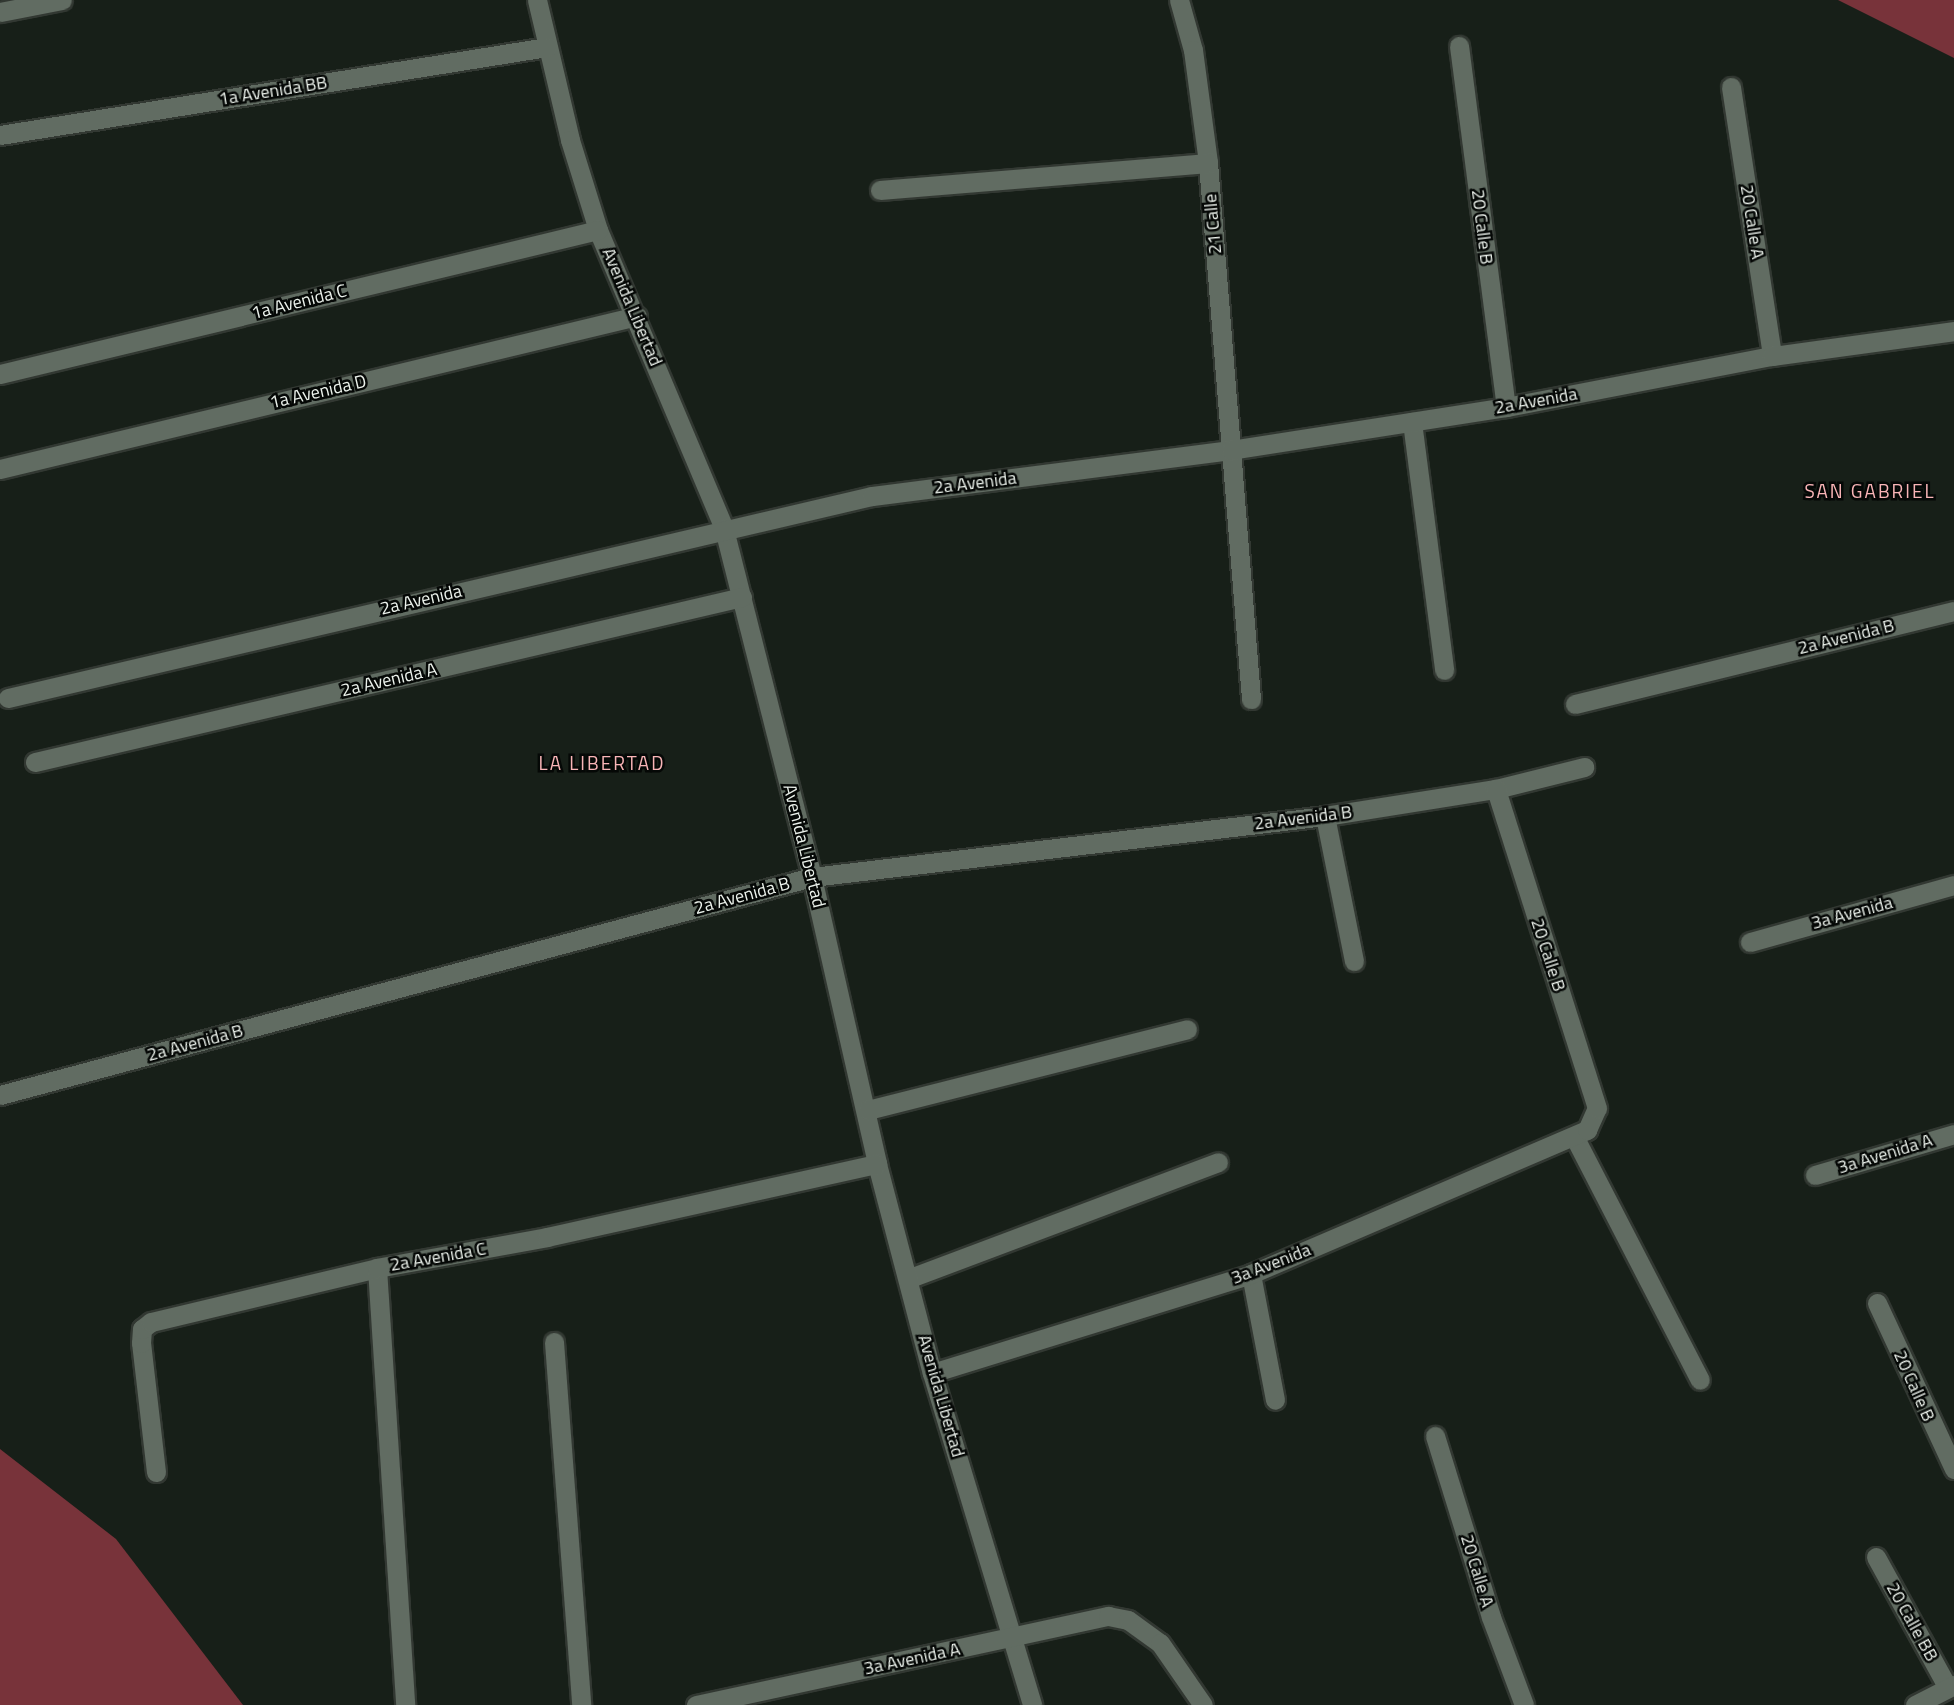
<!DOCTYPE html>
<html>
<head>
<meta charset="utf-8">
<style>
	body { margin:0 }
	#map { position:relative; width:1954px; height:1705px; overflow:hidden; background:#171f18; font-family:"Titillium Web",sans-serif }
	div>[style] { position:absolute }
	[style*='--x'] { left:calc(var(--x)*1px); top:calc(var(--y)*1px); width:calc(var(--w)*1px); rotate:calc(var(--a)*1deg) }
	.forest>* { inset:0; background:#78333a }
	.roads { filter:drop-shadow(2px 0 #323832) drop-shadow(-2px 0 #323832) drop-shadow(0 2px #323832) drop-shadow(0 -2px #323832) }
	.service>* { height:19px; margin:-9.5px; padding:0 9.5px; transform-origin:9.5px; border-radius:9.5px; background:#616c62 }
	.minor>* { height:19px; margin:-9.5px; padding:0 9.5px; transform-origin:9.5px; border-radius:9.5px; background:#616c62 }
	span { translate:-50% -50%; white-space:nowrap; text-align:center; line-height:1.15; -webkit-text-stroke:5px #050806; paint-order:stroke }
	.street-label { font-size:18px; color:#ecf2ec }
	.neighbourhood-label { font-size:19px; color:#f9b5b7; letter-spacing:2px }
</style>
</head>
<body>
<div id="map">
	<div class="forest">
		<div style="clip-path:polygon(1838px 0,1954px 0,1954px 58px)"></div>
		<div style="clip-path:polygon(0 1449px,116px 1539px,243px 1705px,0 1705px)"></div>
	</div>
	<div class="roads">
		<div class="service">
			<div style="--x:1325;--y:816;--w:148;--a:78.7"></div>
			<div style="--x:910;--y:1278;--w:329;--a:-20.6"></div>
			<div style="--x:554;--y:1342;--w:364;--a:85.7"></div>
		</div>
		<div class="minor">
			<div style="--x:537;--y:0;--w:144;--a:76.7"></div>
			<div style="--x:570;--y:140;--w:94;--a:72.7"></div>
			<div style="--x:598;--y:230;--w:324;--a:67.1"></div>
			<div style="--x:724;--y:529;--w:359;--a:75.8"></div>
			<div style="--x:812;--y:877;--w:294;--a:77.2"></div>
			<div style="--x:877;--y:1164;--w:216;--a:75.3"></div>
			<div style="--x:932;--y:1373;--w:347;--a:73.2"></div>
			<div style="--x:1179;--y:0;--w:52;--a:74.4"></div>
			<div style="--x:1193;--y:50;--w:114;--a:82.4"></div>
			<div style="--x:1208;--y:163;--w:538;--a:85.41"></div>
			<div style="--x:0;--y:12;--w:63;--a:-11"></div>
			<div style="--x:1459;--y:46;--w:364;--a:82.6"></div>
			<div style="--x:1731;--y:87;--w:272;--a:81.3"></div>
			<div style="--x:0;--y:135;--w:554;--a:-9.14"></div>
			<div style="--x:880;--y:190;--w:329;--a:-4.7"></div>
			<div style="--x:0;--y:374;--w:615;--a:-13.54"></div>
			<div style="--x:1412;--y:422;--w:250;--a:82.6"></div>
			<div style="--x:0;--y:469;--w:655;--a:-13.51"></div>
			<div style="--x:8;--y:698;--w:887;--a:-13.16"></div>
			<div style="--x:872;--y:496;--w:362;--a:-7.3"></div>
			<div style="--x:1231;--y:450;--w:278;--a:-8.9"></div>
			<div style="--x:1506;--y:407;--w:271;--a:-10.9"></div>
			<div style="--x:1772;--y:356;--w:184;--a:-7.8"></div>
			<div style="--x:1575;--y:704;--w:390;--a:-13.8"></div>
			<div style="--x:35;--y:762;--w:726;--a:-13.14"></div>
			<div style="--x:1750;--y:942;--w:212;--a:-15.6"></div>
			<div style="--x:0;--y:1095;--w:841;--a:-15.03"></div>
			<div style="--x:812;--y:877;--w:517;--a:-6.78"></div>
			<div style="--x:1325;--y:816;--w:173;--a:-9"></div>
			<div style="--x:1496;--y:789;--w:91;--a:-14"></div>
			<div style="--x:868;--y:1110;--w:329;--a:-14.2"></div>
			<div style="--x:1575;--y:1138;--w:272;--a:62.7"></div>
			<div style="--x:1815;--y:1175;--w:145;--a:-16.4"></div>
			<div style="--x:377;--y:1268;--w:438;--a:86.3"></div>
			<div style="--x:1251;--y:1274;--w:128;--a:79.2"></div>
			<div style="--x:1877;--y:1303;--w:183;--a:65.1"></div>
			<div style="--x:932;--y:1373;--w:334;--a:-17.2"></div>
			<div style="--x:1251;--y:1274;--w:366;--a:-23.2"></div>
			<div style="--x:1587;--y:1130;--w:24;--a:-66"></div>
			<div style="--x:1597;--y:1108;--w:335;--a:-107.6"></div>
			<div style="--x:1435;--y:1436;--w:189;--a:72.8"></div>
			<div style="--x:1491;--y:1617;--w:94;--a:69.4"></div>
			<div style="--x:156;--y:1472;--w:130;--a:-96.6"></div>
			<div style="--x:141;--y:1343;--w:14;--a:-86"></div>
			<div style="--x:142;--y:1329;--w:11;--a:-38"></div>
			<div style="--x:151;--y:1322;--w:232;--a:-13.4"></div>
			<div style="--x:377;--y:1268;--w:173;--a:-10.3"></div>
			<div style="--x:547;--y:1237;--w:338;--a:-12.5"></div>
			<div style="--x:1876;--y:1557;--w:149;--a:61.2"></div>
			<div style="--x:696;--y:1705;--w:422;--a:-12.2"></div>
			<div style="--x:1108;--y:1616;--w:20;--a:11"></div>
			<div style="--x:1128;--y:1620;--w:39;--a:36"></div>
			<div style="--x:1160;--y:1643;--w:75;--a:55.3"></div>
			<div style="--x:1915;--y:1705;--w:44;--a:-27.1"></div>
		</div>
	</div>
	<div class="street-label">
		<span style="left:273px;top:91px;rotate:-9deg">1a Avenida BB</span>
		<span style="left:1752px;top:222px;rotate:81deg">20 Calle A</span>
		<span style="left:1213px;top:224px;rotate:-95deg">21 Calle</span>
		<span style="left:1482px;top:227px;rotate:83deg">20 Calle B</span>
		<span style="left:299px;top:302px;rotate:-14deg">1a Avenida C</span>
		<span style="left:632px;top:307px;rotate:67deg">Avenida Libertad</span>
		<span style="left:318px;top:392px;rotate:-13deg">1a Avenida D</span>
		<span style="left:1536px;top:401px;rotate:-10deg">2a Avenida</span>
		<span style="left:975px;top:483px;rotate:-7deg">2a Avenida</span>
		<span style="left:421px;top:600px;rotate:-13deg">2a Avenida</span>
		<span style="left:1846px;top:637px;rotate:-14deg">2a Avenida B</span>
		<span style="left:389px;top:680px;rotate:-13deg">2a Avenida A</span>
		<span style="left:1303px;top:818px;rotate:-7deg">2a Avenida B</span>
		<span style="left:804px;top:846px;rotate:76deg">Avenida Libertad</span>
		<span style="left:742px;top:896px;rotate:-15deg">2a Avenida B</span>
		<span style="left:1852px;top:913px;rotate:-15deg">3a Avenida</span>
		<span style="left:1548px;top:955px;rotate:72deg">20 Calle B</span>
		<span style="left:195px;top:1043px;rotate:-15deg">2a Avenida B</span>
		<span style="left:1885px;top:1154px;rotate:-17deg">3a Avenida A</span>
		<span style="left:438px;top:1257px;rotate:-10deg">2a Avenida C</span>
		<span style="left:1271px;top:1264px;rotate:-21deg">3a Avenida</span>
		<span style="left:1914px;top:1386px;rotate:66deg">20 Calle B</span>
		<span style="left:941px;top:1396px;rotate:74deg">Avenida Libertad</span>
		<span style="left:1477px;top:1571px;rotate:73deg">20 Calle A</span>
		<span style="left:1912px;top:1622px;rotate:61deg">20 Calle BB</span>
		<span style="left:912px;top:1659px;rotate:-12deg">3a Avenida A</span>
	</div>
	<div class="neighbourhood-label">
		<span style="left:1870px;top:491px">SAN GABRIEL</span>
		<span style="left:602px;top:763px">LA LIBERTAD</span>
	</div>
</div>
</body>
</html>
